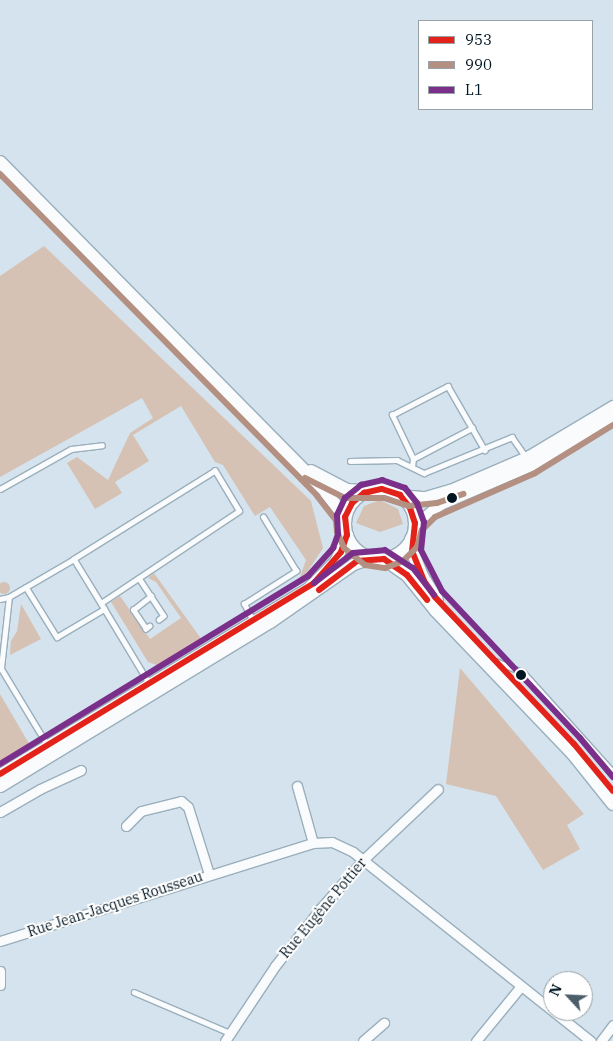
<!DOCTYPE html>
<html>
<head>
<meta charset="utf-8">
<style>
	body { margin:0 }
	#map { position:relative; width:613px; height:1041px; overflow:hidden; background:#d4e3ee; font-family:"IBM Plex Serif",serif }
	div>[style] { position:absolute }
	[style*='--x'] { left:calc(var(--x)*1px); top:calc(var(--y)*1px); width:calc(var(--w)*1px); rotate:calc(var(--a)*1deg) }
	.green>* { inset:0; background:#d6c2b4 }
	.round { border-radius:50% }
	.roads { filter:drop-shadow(1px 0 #9aafbc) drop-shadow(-1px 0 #9aafbc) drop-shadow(0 1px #9aafbc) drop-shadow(0 -1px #9aafbc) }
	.service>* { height:4.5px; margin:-2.25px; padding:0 2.25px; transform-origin:2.25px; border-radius:2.25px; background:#f9fbfc }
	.minor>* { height:9px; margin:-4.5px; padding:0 4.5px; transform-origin:4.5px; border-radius:4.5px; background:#f9fbfc }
	.tertiary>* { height:11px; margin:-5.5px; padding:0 5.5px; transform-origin:5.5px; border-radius:5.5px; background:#f9fbfc }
	.secondary>* { height:12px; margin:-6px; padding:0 6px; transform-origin:6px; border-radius:6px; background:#f9fbfc }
	.secondary>.ring { margin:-6px; padding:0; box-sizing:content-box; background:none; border:12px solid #f9fbfc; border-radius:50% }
	.bus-1>* { height:6px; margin:-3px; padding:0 3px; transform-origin:3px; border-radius:3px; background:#e32219 }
	.bus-2>* { height:6px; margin:-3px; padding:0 3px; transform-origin:3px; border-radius:3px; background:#b39081 }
	.bus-3>* { height:6px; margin:-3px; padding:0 3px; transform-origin:3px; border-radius:3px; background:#7a308a }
	.dots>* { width:14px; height:14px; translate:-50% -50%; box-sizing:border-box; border:2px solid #fff; border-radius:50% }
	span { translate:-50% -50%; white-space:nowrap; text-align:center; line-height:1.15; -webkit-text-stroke:4px #fff; paint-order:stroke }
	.street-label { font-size:14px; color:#011623 }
	.legend { position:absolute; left:418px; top:20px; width:175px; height:90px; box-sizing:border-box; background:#fff; border:1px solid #99a2a7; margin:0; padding:6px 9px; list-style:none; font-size:15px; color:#011623 }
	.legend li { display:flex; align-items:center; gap:10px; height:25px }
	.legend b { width:25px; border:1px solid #99a2a7 }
	.north { position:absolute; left:543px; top:971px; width:50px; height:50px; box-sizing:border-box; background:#fff; border:1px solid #99a2a7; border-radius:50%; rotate:295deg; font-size:14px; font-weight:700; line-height:20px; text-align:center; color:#011623 }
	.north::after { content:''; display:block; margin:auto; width:18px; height:22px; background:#4b5e6a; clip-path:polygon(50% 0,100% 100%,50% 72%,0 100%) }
</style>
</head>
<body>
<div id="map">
	<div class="green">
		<div style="clip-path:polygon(44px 246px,311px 501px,323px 548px,302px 580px,298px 583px,306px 560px,270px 507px,255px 516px,223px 465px,215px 462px,181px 406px,133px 435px,149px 461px,115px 482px,122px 493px,95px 509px,67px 463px,77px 457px,108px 480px,130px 433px,153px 418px,142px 398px,0 477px,0 276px)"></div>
		<div style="clip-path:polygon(380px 500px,398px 509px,403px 524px,380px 532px,356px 523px,364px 506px)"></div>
		<div style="clip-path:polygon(154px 573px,202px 640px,159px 666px,148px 662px,111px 602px,120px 596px,150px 639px,181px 618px,156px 582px,148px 578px)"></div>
		<div class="round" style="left:-2px;top:582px;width:12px;height:12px"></div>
		<div style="clip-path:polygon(21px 604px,41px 639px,10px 655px,11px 641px,17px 631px)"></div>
		<div style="clip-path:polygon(460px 668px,584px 814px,567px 825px,580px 849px,543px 870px,496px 796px,446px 784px)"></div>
		<div style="clip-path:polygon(0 694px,31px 747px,0 765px)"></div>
	</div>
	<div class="roads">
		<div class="service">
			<div style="--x:413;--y:459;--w:49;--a:-115.5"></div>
			<div style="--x:392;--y:415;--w:63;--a:-27.4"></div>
			<div style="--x:448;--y:386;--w:74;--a:60"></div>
			<div style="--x:350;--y:461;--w:47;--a:-1.2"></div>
			<div style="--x:397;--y:460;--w:30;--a:26"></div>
			<div style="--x:424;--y:473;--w:95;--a:-22.2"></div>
			<div style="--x:512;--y:437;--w:24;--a:55"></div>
			<div style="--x:412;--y:467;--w:8;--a:-83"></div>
			<div style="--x:413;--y:459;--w:67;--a:-27.7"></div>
			<div style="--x:0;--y:489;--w:81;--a:-29.4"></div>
			<div style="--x:71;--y:449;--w:31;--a:-7"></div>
			<div style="--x:139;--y:578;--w:45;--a:56.7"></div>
			<div style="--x:164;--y:616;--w:6;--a:141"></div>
			<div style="--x:26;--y:587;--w:59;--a:58.2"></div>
			<div style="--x:57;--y:637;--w:55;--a:-30.8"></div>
			<div style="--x:0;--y:599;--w:9;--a:-13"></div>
			<div style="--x:101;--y:603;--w:166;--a:-33.7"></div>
			<div style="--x:239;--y:511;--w:47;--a:-121"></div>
			<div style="--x:215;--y:471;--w:166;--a:148"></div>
			<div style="--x:74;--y:559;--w:52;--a:58.5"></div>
			<div style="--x:101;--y:603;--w:93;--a:59"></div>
			<div style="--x:252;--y:619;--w:17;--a:-118"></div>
			<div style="--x:244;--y:604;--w:62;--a:-32.4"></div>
			<div style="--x:296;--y:571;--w:63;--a:-121.4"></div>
			<div style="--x:150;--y:626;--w:5;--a:143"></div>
			<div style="--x:146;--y:629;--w:23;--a:-124"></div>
			<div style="--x:133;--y:610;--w:23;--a:-38"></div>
			<div style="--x:496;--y:661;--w:30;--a:23"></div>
			<div style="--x:524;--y:673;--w:133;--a:48"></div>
			<div style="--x:1;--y:668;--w:71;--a:-83.6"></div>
			<div style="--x:9;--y:597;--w:75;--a:-30.3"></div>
			<div style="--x:1;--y:668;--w:89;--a:58.8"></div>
			<div style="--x:134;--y:992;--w:104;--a:23.1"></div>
		</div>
		<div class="minor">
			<div style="--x:297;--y:786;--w:59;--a:74.3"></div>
			<div style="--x:0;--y:812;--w:46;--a:-29.9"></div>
			<div style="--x:40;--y:789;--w:45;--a:-24.9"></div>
			<div style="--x:126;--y:826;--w:21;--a:-45"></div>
			<div style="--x:141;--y:811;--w:41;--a:-14"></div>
			<div style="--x:181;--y:801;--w:9;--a:41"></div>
			<div style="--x:188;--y:807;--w:70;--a:72.6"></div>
			<div style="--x:0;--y:941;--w:328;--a:-17.4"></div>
			<div style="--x:313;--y:843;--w:19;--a:-3"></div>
			<div style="--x:332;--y:842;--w:23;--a:25"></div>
			<div style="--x:353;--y:852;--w:304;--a:38.5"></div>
			<div style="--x:0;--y:971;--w:14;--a:90"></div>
			<div style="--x:225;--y:1041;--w:90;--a:-56.3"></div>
			<div style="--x:275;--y:966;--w:73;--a:-51.7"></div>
			<div style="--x:320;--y:909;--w:65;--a:-48.7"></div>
			<div style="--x:363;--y:860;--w:103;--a:-43.4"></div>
			<div style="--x:363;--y:1041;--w:28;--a:-41"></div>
			<div style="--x:476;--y:1041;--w:71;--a:-50.7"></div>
			<div style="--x:601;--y:1041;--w:20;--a:-53"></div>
		</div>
		<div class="tertiary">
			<div style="--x:400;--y:495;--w:25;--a:5"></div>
			<div style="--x:425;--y:497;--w:26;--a:-16"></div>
			<div style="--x:450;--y:490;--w:86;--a:-23.3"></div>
			<div style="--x:529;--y:456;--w:98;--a:-30.8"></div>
			<div style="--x:414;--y:526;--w:34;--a:-40"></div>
			<div style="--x:440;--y:504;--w:99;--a:-23.2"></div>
			<div style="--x:531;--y:465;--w:96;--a:-31.4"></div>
			<div style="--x:0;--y:774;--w:360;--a:-31.1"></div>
			<div style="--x:308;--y:588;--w:38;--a:-45"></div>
			<div style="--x:335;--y:561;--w:29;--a:-65"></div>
			<div style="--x:0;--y:786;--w:316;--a:-31.3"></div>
			<div style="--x:270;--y:622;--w:101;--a:-34.9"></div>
			<div style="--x:353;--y:564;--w:19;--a:-18"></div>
		</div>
		<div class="secondary">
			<div style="--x:0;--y:162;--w:461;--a:45.4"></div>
			<div style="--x:324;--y:490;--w:34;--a:52"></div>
			<div style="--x:311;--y:471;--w:41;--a:27.8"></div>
			<div style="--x:347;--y:490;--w:20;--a:3"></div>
			<div class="ring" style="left:345px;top:489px;width:58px;height:58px"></div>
			<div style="--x:411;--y:539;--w:12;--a:85"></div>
			<div style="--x:412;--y:551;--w:27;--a:68"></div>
			<div style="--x:422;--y:576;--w:28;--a:58"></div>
			<div style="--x:384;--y:559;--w:28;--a:35"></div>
			<div style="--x:407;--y:575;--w:46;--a:51.1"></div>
			<div style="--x:436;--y:611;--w:198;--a:46.2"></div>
			<div style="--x:573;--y:754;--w:64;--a:51.3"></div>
		</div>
	</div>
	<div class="bus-1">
		<div style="--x:319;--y:590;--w:48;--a:-37.3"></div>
		<div style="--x:357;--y:561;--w:27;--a:-4"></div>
		<div style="--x:384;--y:559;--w:28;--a:35"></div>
		<div style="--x:407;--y:575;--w:32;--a:51"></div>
		<div style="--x:0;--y:774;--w:368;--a:-31.3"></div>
		<div style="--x:314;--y:583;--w:41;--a:-48.9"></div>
		<div style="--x:341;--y:552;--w:18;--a:-71"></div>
		<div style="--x:347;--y:535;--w:18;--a:-96"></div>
		<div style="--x:345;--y:517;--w:16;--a:-63"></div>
		<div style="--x:352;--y:503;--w:16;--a:-40"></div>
		<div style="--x:364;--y:493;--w:18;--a:-13"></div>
		<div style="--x:382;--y:489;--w:19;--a:18"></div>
		<div style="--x:400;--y:495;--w:16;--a:52"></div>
		<div style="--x:410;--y:508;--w:16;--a:72"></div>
		<div style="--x:415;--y:523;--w:28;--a:96"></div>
		<div style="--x:412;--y:551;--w:32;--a:68"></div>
		<div style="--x:424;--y:581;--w:19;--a:55"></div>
		<div style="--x:435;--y:597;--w:202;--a:46.6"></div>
		<div style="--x:574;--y:744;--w:61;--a:50.3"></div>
	</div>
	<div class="bus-2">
		<div style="--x:0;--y:174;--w:452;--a:45.4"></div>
		<div style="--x:317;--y:496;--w:31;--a:52"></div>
		<div style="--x:336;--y:520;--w:12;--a:85"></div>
		<div style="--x:337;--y:532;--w:17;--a:66"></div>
		<div style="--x:344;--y:548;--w:27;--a:39"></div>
		<div style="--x:365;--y:565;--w:20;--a:9"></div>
		<div style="--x:385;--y:568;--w:19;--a:-21"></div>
		<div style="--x:403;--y:561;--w:20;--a:-45"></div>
		<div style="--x:417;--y:547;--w:18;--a:-74"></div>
		<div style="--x:422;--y:530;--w:18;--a:-45"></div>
		<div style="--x:435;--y:517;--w:109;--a:-23.7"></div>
		<div style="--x:535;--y:473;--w:92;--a:-31.6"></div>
		<div style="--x:305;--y:478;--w:45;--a:26.6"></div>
		<div style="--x:345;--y:498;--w:39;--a:0"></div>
		<div style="--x:384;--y:498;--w:25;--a:18"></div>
		<div style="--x:408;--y:506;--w:29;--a:-6"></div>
		<div style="--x:437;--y:503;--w:28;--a:-19"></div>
	</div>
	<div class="bus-3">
		<div style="--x:314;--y:583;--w:49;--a:-37.6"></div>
		<div style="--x:353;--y:553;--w:32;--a:-5"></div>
		<div style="--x:385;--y:550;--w:33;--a:33"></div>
		<div style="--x:413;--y:568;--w:34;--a:52"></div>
		<div style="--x:0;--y:764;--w:361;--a:-31.4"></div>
		<div style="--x:308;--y:576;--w:38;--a:-48"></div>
		<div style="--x:333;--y:548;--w:15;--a:-70"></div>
		<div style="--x:338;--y:534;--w:19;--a:-93"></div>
		<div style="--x:337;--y:515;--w:19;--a:-65"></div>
		<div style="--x:345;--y:498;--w:21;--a:-39"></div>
		<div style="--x:361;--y:485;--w:22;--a:-13"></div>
		<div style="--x:382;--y:480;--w:24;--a:19"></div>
		<div style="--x:405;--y:488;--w:19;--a:51"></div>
		<div style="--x:417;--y:503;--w:20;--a:70"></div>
		<div style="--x:424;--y:522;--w:28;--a:96"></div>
		<div style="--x:421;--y:550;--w:46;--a:62.9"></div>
		<div style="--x:442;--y:591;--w:202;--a:46.8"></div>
		<div style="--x:580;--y:738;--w:51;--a:49.8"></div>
	</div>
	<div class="dots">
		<div style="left:452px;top:498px;background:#011623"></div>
		<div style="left:521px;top:675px;background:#011623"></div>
	</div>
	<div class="street-label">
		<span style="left:115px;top:904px;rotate:-18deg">Rue Jean-Jacques Rousseau</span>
		<span style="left:323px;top:908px;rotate:-50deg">Rue Eugène Pottier</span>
	</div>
	<ul class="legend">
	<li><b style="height:6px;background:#e32219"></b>953</li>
	<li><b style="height:6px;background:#b39081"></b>990</li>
	<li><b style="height:6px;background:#7a308a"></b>L1</li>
	</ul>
	<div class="north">N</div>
</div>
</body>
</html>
